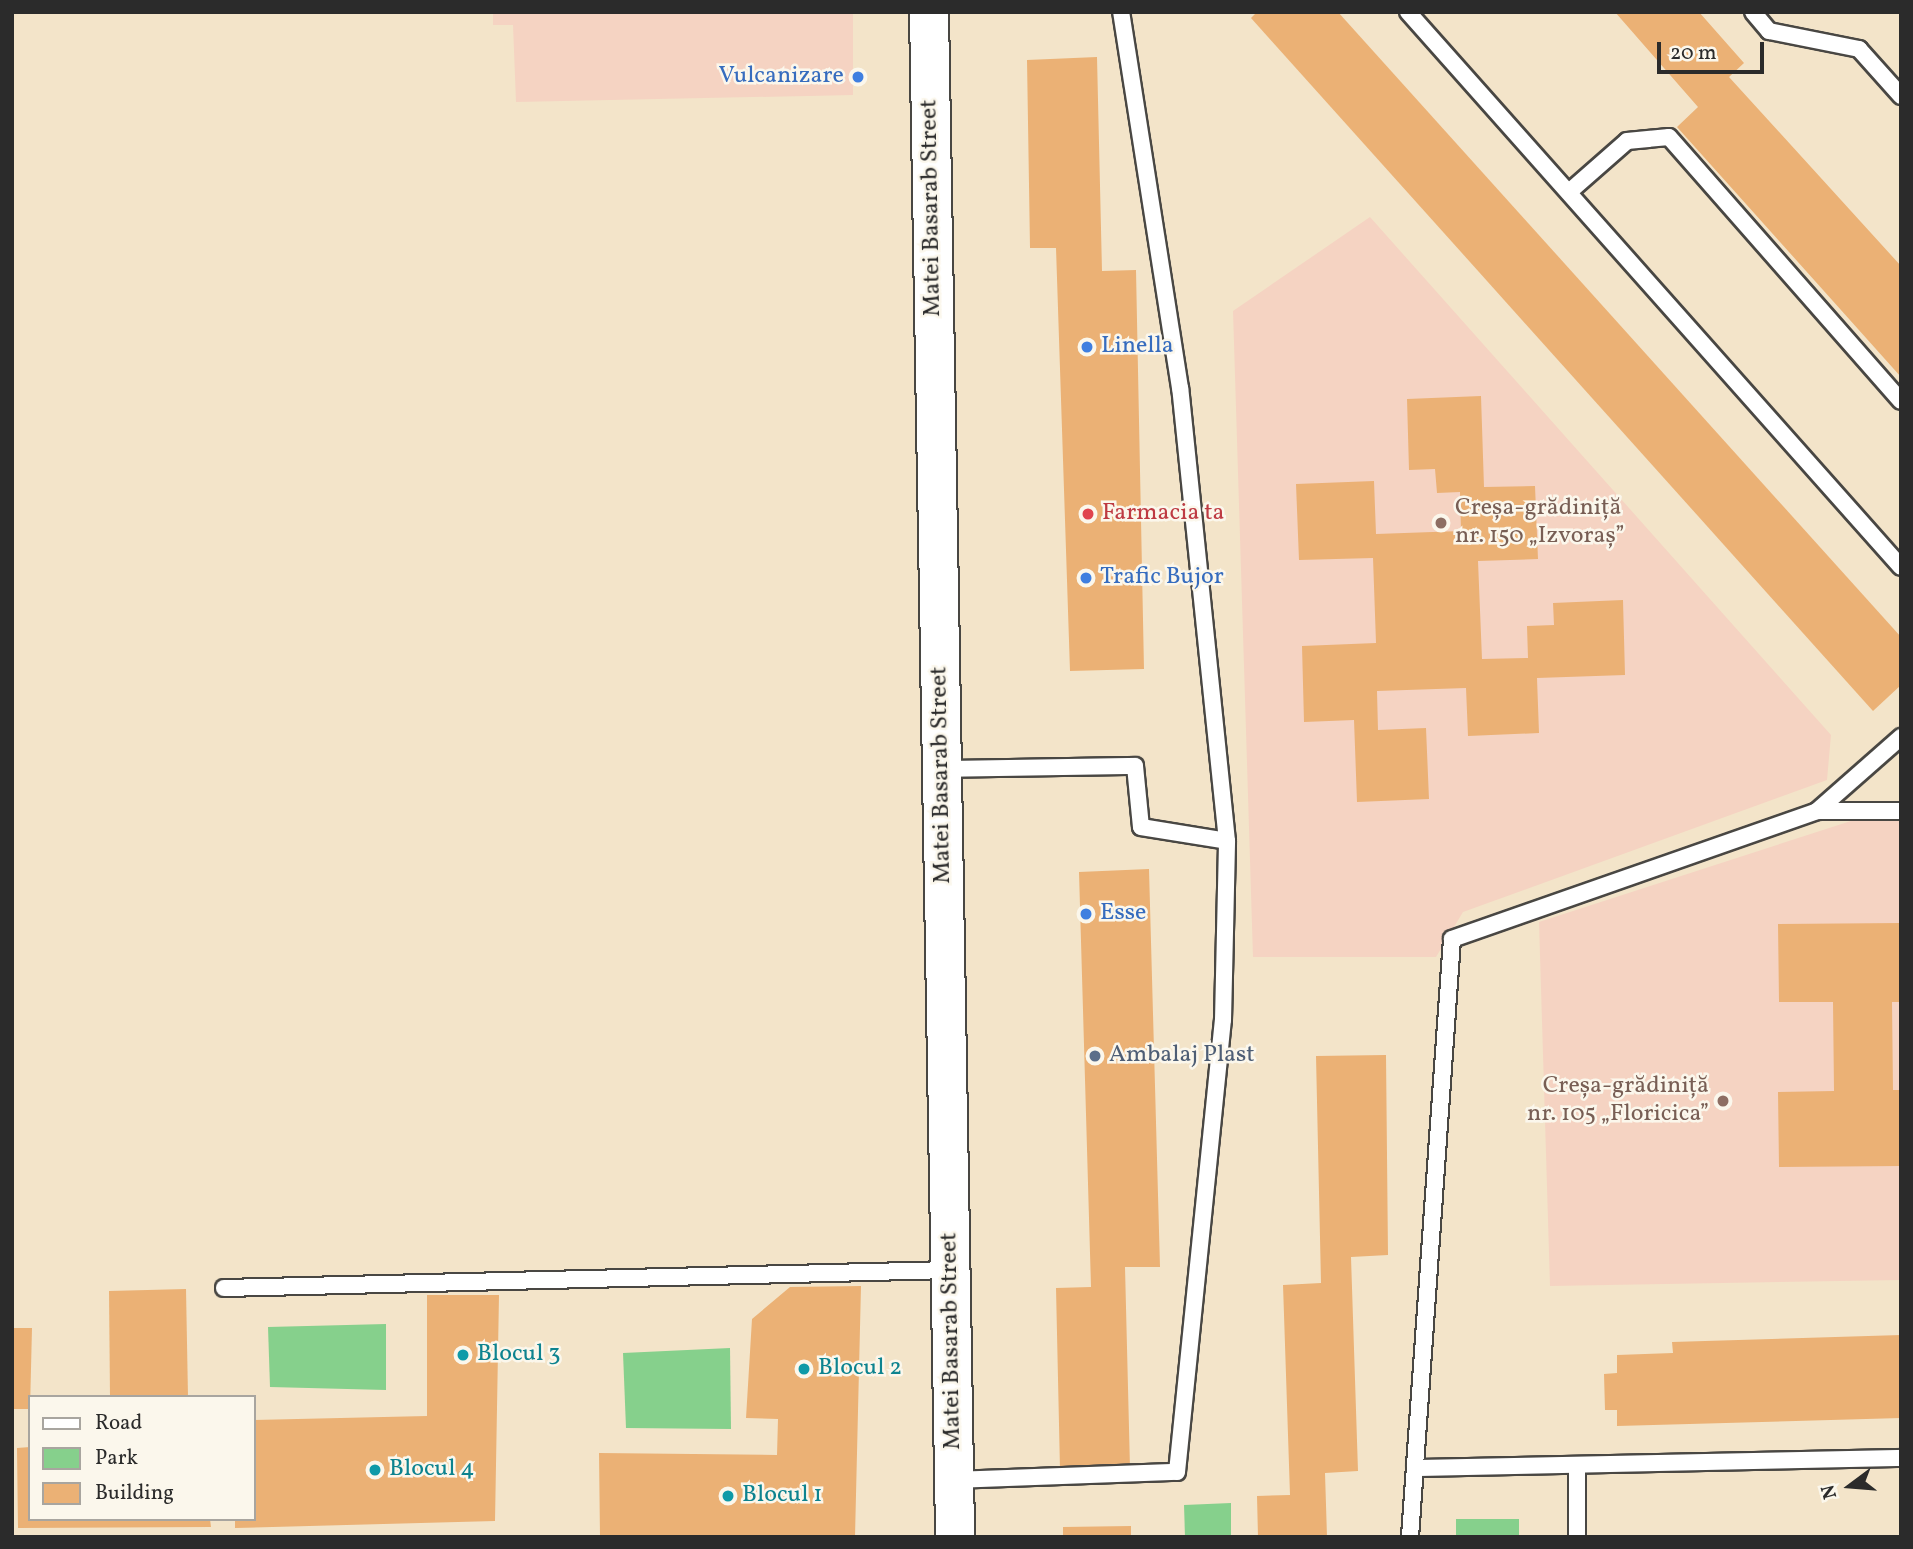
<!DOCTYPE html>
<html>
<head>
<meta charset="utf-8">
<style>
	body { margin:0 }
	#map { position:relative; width:1913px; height:1549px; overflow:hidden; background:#f3e4c9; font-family:Vollkorn,serif }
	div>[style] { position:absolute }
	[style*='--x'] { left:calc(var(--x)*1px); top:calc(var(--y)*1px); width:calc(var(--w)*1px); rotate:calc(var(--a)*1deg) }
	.built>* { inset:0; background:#f5d3c2 }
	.green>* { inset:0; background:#86d08c }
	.building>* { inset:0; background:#ebb175 }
	.roads { filter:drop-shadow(2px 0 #494743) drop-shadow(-2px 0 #494743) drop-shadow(0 2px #494743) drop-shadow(0 -2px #494743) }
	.service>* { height:16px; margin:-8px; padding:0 8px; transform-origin:8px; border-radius:8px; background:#fff }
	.tertiary>* { height:38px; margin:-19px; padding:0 19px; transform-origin:19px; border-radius:19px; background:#fff }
	.dots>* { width:19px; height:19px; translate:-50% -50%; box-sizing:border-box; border:4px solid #fbf7ec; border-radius:50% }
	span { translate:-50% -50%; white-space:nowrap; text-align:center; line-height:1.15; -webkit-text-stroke:5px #fbf7ec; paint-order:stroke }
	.shop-label { font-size:24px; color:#366cbe }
	.right { translate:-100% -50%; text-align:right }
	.left { translate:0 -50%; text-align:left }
	.street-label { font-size:24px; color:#2b2b2b }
	.education-label { font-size:24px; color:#785e54 }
	.health-label { font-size:24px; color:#be3a42 }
	.service-label { font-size:24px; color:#4e5e75 }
	.culture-label { font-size:24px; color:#0d838f }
	.frame { position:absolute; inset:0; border:14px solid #2b2b2b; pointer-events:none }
	.legend { position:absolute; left:28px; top:1395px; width:228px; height:126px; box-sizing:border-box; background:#fbf7ec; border:2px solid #a8a59f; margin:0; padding:9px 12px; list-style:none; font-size:21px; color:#2b2b2b }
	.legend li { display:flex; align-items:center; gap:14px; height:35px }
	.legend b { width:35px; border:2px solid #a8a59f }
	.north { position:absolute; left:1815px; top:1451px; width:70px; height:70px; -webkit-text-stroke:5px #fbf7ec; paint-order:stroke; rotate:254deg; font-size:19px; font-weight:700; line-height:28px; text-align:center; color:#2b2b2b }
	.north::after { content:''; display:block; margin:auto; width:24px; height:32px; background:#2b2b2b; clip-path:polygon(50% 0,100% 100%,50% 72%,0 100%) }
	.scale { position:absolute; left:1657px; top:42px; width:107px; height:32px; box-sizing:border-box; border:4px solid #2b2b2b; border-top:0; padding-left:9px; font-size:21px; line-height:24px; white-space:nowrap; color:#2b2b2b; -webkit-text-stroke:5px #fbf7ec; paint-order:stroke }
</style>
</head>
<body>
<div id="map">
	<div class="built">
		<div style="clip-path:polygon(493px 12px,853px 12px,853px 95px,516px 102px,513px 25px,493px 25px)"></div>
		<div style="clip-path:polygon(1370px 217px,1831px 735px,1827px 780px,1463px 912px,1436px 957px,1253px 957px,1233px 311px)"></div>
		<div style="clip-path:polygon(1854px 820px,1901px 820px,1901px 1280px,1550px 1286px,1539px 922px)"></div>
	</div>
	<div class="green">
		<div style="clip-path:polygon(386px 1324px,386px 1390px,270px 1387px,268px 1327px)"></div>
		<div style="clip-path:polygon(730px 1348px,731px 1429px,626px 1428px,623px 1353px)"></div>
		<div style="clip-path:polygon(1231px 1503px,1231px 1537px,1185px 1537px,1184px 1505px)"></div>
		<div style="clip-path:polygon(1456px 1519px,1519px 1519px,1519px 1537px,1456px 1537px)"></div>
	</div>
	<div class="building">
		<div style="clip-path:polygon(1257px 12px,1338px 12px,1901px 637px,1901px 685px,1873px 711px,1251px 18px)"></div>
		<div style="clip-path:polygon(1615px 12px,1699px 12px,1744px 63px,1729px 77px,1901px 266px,1901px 377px,1677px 127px,1698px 107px)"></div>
		<div style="clip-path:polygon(1097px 57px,1102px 271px,1136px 270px,1144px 669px,1070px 671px,1056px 248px,1030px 248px,1027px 60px)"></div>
		<div style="clip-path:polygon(1481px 396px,1484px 487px,1535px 486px,1538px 559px,1478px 561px,1482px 659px,1528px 658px,1527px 626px,1554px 625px,1553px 603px,1623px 600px,1625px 675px,1537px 678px,1539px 733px,1468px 736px,1466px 688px,1377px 691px,1378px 730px,1426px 728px,1429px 799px,1357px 802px,1354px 720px,1304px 722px,1302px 646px,1376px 643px,1373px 558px,1299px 560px,1296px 484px,1374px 481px,1376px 534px,1461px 531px,1460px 492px,1437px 493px,1435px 469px,1409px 470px,1407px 399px)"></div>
		<div style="clip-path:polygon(1149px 869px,1160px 1267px,1125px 1267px,1130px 1468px,1060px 1470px,1056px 1288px,1091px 1287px,1079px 872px)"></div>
		<div style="clip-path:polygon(1901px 923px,1901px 1002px,1892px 1002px,1893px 1090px,1901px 1090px,1901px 1166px,1779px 1167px,1778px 1092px,1834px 1091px,1833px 1002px,1779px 1002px,1778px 924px)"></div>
		<div style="clip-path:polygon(1386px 1055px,1388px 1255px,1351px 1257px,1358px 1471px,1325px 1473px,1327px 1537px,1258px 1537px,1257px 1496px,1290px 1495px,1283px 1285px,1321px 1283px,1316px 1056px)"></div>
		<div style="clip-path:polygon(861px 1286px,855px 1537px,600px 1537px,599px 1453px,777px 1455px,778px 1419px,746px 1418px,752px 1319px,790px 1287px)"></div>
		<div style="clip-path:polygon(186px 1289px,188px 1397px,110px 1397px,109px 1291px)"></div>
		<div style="clip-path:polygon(427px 1295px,499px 1295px,495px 1521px,235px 1528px,235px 1519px,254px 1519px,254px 1420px,427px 1416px)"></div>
		<div style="clip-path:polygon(12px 1328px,32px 1328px,30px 1409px,12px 1409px)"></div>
		<div style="clip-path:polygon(1901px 1335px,1901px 1418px,1617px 1426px,1617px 1410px,1605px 1410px,1604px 1374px,1617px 1373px,1617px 1355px,1673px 1353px,1672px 1342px)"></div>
		<div style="clip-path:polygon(30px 1447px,30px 1519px,210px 1519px,211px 1527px,18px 1528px,17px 1448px)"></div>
		<div style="clip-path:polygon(1131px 1526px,1131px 1537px,1063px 1537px,1063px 1527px)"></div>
	</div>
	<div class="roads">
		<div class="service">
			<div style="--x:1408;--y:12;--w:742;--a:48.39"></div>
			<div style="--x:1753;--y:12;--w:25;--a:50"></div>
			<div style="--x:1769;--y:31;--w:92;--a:11.3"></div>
			<div style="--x:1859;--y:49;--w:63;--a:48.2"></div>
			<div style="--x:1569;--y:192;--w:77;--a:-41.3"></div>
			<div style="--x:1627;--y:141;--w:42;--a:-5.4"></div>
			<div style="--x:1669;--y:137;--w:351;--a:48.7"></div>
			<div style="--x:942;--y:769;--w:193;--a:-0.9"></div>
			<div style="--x:1135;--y:766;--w:61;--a:84.4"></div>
			<div style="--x:1141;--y:827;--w:87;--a:9.2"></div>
			<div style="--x:1817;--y:811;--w:112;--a:-41.4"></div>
			<div style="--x:224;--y:1288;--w:726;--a:-1.42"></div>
			<div style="--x:1577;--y:1465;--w:72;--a:90"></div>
			<div style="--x:1415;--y:1468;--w:486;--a:-1.2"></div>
			<div style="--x:954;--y:1480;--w:223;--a:-2.1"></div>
			<div style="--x:1177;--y:1472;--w:454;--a:-84.2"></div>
			<div style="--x:1223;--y:1020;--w:179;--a:-88.7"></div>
			<div style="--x:1227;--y:841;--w:455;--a:-95.9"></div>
			<div style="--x:1180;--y:388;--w:381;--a:-98.9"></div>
			<div style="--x:1410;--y:1537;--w:599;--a:-85.98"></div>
			<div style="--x:1452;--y:939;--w:387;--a:-19.3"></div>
			<div style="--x:1817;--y:811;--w:84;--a:0"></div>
		</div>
		<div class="tertiary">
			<div style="--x:929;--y:12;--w:1525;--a:89.02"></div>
		</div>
	</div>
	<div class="dots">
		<div style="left:858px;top:77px;background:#3f7fe0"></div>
		<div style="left:1087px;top:347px;background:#3f7fe0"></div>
		<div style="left:1088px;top:514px;background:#e0444e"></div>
		<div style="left:1441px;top:523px;background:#8d6e63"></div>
		<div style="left:1086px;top:578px;background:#3f7fe0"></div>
		<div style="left:1086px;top:914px;background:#3f7fe0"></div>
		<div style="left:1095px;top:1056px;background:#5c6f8a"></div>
		<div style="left:1723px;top:1101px;background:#8d6e63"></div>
		<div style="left:463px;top:1355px;background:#0f9aa8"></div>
		<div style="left:804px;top:1369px;background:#0f9aa8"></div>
		<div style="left:375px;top:1470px;background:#0f9aa8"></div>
		<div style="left:728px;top:1496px;background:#0f9aa8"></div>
	</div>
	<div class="shop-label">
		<span class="right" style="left:844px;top:77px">Vulcanizare</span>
		<span class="left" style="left:1101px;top:347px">Linella</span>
		<span class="left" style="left:1100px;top:578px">Trafic Bujor</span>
		<span class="left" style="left:1100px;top:914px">Esse</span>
	</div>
	<div class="street-label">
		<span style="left:932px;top:208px;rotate:-91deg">Matei Basarab Street</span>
		<span style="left:942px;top:775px;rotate:-91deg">Matei Basarab Street</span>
		<span style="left:952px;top:1341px;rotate:-91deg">Matei Basarab Street</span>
	</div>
	<div class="education-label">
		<span class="left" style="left:1455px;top:523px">Creșa-grădiniță<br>nr. 150 „Izvoraș”</span>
		<span class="right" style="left:1709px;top:1101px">Creșa-grădiniță<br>nr. 105 „Floricica”</span>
	</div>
	<div class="health-label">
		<span class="left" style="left:1102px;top:514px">Farmacia ta</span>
	</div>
	<div class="service-label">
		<span class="left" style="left:1109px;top:1056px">Ambalaj Plast</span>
	</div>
	<div class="culture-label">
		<span class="left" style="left:477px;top:1355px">Blocul 3</span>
		<span class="left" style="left:818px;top:1369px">Blocul 2</span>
		<span class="left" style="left:389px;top:1470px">Blocul 4</span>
		<span class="left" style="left:742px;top:1496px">Blocul 1</span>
	</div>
	<div class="frame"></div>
	<ul class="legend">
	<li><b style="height:9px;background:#fff"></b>Road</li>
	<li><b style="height:19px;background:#86d08c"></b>Park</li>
	<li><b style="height:19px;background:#ebb175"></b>Building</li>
	</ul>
	<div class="north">N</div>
	<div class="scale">20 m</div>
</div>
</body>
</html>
